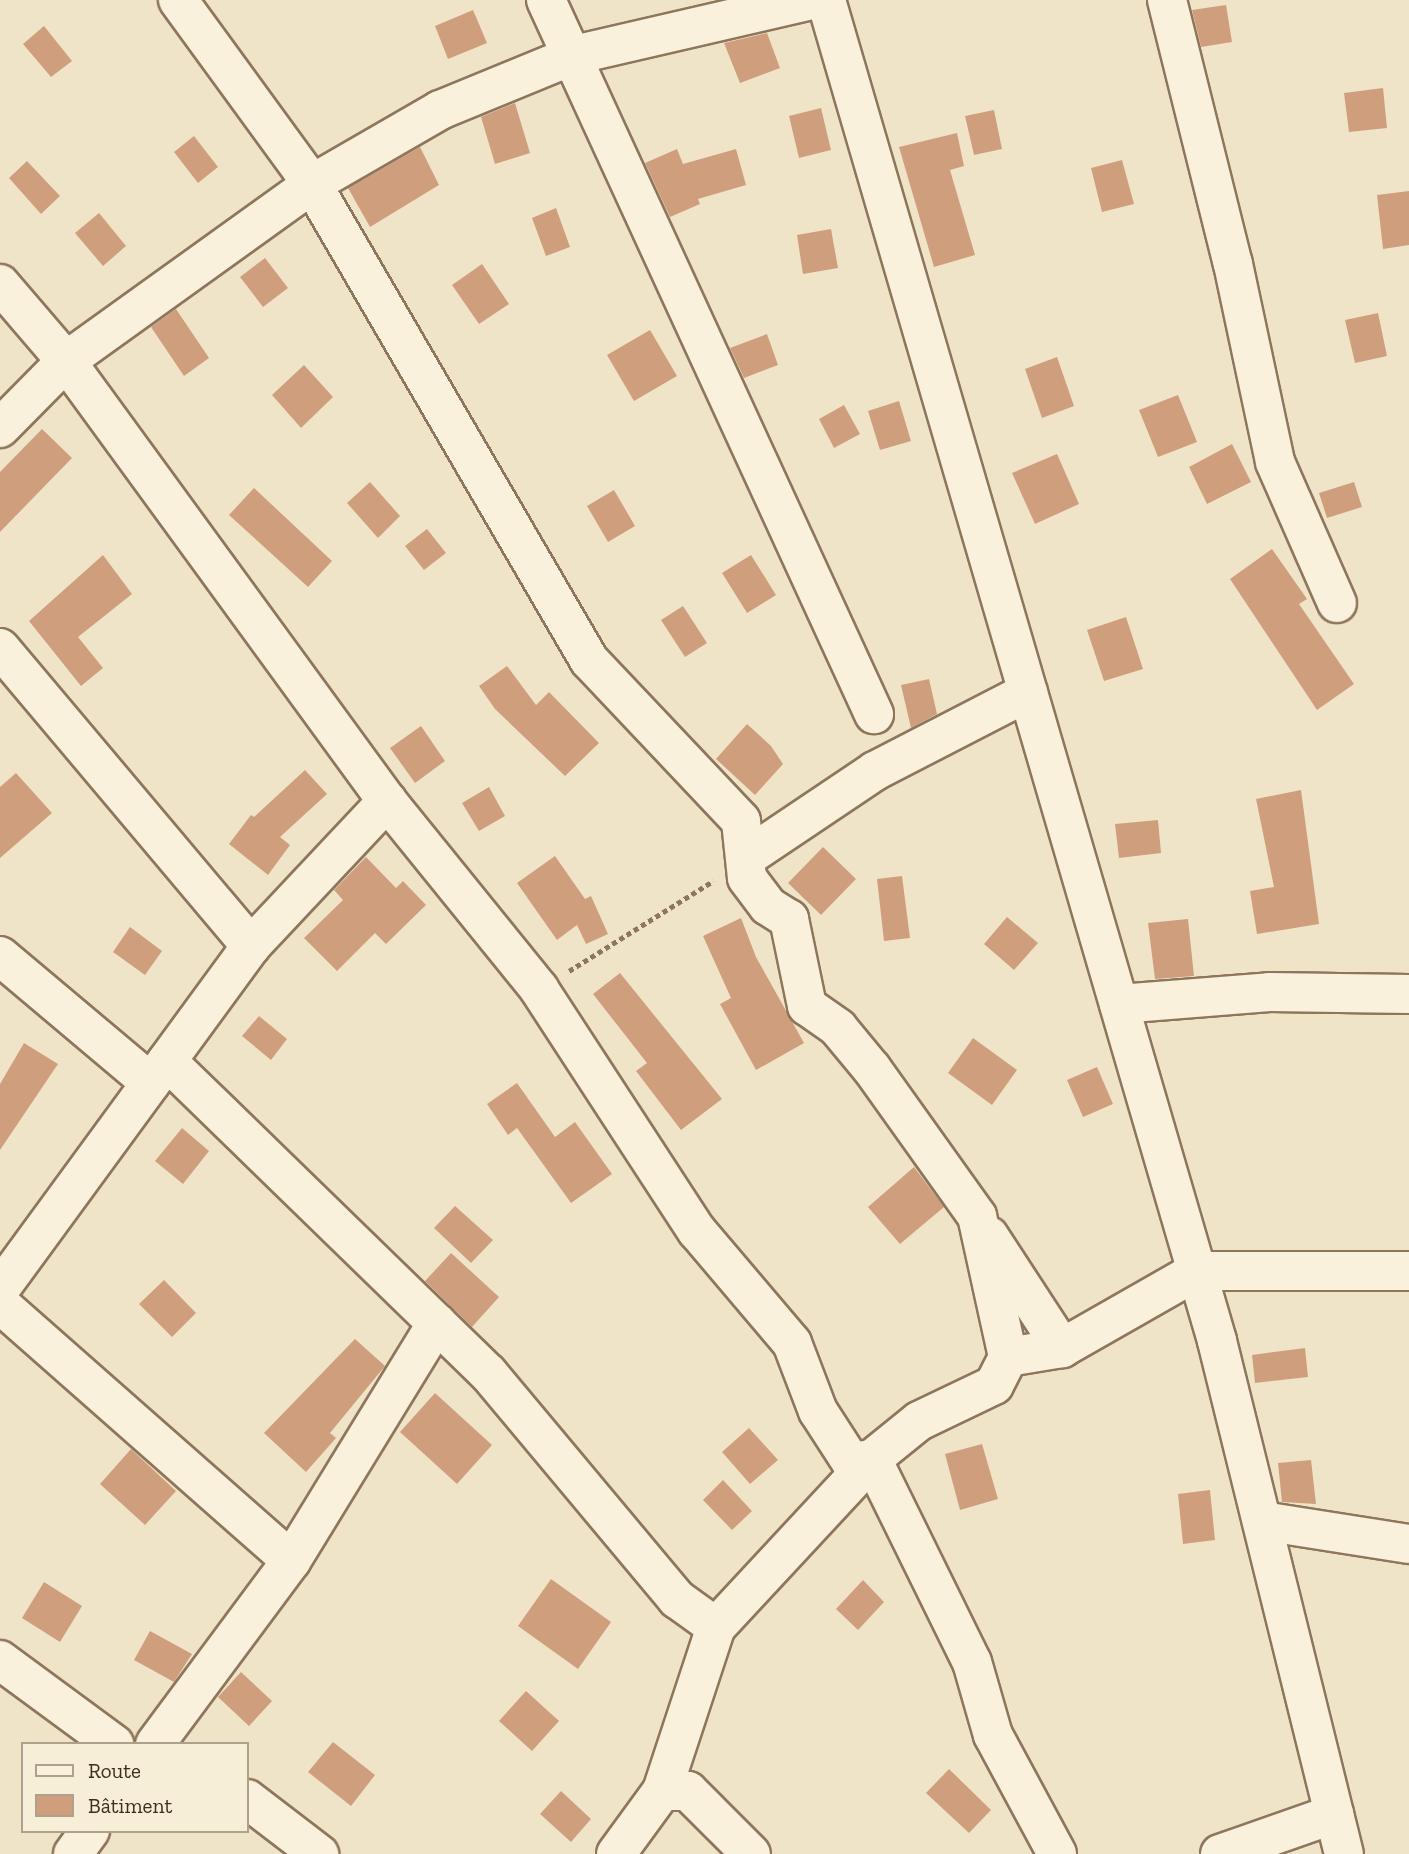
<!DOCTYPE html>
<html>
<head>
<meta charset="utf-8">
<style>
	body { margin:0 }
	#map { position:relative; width:1409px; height:1854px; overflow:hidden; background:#f0e4c8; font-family:"Zilla Slab",serif }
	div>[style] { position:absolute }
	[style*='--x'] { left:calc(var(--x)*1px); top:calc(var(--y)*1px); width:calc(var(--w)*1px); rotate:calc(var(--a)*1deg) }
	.building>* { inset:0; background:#cf9f7d }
	.path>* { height:4.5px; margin-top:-2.25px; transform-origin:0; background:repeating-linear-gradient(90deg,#8d765c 0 5px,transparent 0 8.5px) }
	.roads { filter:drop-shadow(2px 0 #8d765c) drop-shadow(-2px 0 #8d765c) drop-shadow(0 2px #8d765c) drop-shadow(0 -2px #8d765c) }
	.street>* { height:38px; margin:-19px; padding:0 19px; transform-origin:19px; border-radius:19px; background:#faf1dc }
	span { translate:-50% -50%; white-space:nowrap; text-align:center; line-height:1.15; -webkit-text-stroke:5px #f7eed8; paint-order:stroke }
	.legend { position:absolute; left:21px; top:1742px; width:228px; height:91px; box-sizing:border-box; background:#f7eed8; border:2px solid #ada18e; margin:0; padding:9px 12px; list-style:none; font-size:21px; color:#3d2e20 }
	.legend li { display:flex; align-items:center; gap:14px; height:35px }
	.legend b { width:35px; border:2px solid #ada18e }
</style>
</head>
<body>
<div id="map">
	<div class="building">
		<div style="clip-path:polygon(1226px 5px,1232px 42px,1201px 47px,1192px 10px)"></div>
		<div style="clip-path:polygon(473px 10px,487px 43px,448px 59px,435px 26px)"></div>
		<div style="clip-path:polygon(44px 26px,72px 61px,51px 77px,23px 44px)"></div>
		<div style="clip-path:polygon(767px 33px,780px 68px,740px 83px,724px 43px)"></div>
		<div style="clip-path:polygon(1383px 88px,1387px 128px,1349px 132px,1344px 93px)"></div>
		<div style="clip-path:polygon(515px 103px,530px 153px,495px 164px,481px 117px)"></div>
		<div style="clip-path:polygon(821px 108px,831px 150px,799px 158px,789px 116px)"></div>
		<div style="clip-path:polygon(994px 110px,1002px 149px,974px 155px,965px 116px)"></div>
		<div style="clip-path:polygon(957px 133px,964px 166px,950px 170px,975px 255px,934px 267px,899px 147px)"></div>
		<div style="clip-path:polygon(194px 136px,218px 167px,198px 183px,174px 152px)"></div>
		<div style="clip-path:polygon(420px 147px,439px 185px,370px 227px,348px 188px)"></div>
		<div style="clip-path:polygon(677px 149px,683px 164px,736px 149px,746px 185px,698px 199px,700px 204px,670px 217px,645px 163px)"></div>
		<div style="clip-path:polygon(1122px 160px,1134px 204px,1102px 212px,1091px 168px)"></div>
		<div style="clip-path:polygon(27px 161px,60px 196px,41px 214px,9px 178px)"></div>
		<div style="clip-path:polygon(1409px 191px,1409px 245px,1383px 249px,1377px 195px)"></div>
		<div style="clip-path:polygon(556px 208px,570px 247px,546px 256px,532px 218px)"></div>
		<div style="clip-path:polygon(99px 213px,126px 246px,103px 266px,75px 233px)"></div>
		<div style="clip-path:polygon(831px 229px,838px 268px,803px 274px,797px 235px)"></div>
		<div style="clip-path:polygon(265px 258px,288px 288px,263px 307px,240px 277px)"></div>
		<div style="clip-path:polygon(482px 264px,509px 304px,479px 324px,452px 285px)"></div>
		<div style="clip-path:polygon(176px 309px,209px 358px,184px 376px,151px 327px)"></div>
		<div style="clip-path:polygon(1378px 313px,1387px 356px,1355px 363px,1345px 320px)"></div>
		<div style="clip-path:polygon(650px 330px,677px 376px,634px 401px,607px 355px)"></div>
		<div style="clip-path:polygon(767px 334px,778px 365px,744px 378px,730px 348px)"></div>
		<div style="clip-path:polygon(1057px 357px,1074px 406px,1042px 418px,1025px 369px)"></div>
		<div style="clip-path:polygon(304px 365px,333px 397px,301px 428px,272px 395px)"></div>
		<div style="clip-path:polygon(1178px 395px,1197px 442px,1158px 457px,1139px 410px)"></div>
		<div style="clip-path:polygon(899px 401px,911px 441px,880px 450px,868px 411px)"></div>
		<div style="clip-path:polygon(844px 405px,860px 434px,834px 448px,819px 419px)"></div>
		<div style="clip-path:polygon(42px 429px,72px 458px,0 532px,0 472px)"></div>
		<div style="clip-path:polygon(1232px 444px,1251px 482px,1207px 504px,1189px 467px)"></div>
		<div style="clip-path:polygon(1057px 454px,1079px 504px,1035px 524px,1012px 473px)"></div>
		<div style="clip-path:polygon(370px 482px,400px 516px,378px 538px,347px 503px)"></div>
		<div style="clip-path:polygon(1354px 482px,1362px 507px,1327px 518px,1319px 493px)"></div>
		<div style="clip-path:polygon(254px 488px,332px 561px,308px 587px,229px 515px)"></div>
		<div style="clip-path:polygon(614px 490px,635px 526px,608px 542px,587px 506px)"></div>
		<div style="clip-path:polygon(427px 529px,446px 553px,424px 570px,405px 546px)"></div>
		<div style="clip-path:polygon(1272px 549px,1307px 599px,1299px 604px,1354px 684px,1317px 710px,1230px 579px)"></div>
		<div style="clip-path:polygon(103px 555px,132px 594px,78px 637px,103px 668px,81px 686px,29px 621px)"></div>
		<div style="clip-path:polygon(751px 555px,776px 595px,747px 613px,722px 573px)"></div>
		<div style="clip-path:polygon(683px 606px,707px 643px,685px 657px,661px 620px)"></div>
		<div style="clip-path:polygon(1126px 617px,1143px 669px,1104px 681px,1087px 630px)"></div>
		<div style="clip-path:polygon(507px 666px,536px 705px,549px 692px,599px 743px,565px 776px,495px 709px,479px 686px)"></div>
		<div style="clip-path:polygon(929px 679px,937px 714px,911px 728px,901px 685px)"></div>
		<div style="clip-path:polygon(747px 724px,771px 746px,783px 764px,755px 795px,716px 759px)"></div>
		<div style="clip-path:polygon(421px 726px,445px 761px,415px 783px,390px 748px)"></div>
		<div style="clip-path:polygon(305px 770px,327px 794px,280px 837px,290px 845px,268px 875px,229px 844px,251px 815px,254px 817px)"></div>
		<div style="clip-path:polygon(16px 773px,52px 813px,0 858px,0 787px)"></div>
		<div style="clip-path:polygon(489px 787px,505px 816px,479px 831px,462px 803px)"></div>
		<div style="clip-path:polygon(1301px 790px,1319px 924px,1257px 934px,1250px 891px,1274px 887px,1256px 799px)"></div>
		<div style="clip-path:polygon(1158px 820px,1161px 853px,1119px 858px,1115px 824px)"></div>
		<div style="clip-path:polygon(823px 847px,856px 879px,821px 915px,788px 883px)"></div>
		<div style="clip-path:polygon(555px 856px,585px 899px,591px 896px,608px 934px,586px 944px,577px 925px,557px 940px,517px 883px)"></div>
		<div style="clip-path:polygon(366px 857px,396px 888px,403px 881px,426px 905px,386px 944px,375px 933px,337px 971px,304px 938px,343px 900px,334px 890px)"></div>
		<div style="clip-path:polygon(902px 876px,910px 938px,884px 941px,877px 879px)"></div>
		<div style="clip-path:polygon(1007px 917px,1038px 943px,1014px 970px,984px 944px)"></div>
		<div style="clip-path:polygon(741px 918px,756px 957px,804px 1043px,756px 1070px,720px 1004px,731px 998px,703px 936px)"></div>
		<div style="clip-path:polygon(1188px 919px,1194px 976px,1155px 979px,1148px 923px)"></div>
		<div style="clip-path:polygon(130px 927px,162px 951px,145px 975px,113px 952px)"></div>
		<div style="clip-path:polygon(620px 973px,722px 1099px,681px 1130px,636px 1071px,647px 1063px,593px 994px)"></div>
		<div style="clip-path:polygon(259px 1016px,287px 1039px,271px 1060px,242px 1036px)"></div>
		<div style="clip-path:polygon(973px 1038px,1017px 1070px,992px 1105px,948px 1073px)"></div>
		<div style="clip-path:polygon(24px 1043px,58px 1064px,0 1150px,0 1084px)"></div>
		<div style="clip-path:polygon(1097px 1067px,1113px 1104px,1083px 1117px,1067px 1080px)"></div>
		<div style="clip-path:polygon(517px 1083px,555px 1137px,575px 1122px,612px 1174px,571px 1203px,517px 1128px,508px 1135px,487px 1104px)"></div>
		<div style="clip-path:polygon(182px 1128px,209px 1151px,183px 1184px,155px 1161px)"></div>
		<div style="clip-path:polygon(914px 1167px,944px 1207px,900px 1244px,868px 1207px)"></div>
		<div style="clip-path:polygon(455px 1206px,493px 1240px,471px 1263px,434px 1228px)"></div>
		<div style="clip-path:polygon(451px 1253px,499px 1297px,472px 1327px,425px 1281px)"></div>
		<div style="clip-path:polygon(164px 1280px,196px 1313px,172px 1337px,139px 1304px)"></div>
		<div style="clip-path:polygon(355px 1339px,385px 1366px,330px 1433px,336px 1438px,306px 1472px,264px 1433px)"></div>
		<div style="clip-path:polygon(1305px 1348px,1308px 1377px,1255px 1383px,1252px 1355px)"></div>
		<div style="clip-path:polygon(435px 1393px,492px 1445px,457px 1484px,400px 1432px)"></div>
		<div style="clip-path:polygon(749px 1428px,778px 1460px,750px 1484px,722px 1452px)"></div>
		<div style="clip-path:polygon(982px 1444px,998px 1499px,960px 1510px,945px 1454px)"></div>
		<div style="clip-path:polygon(131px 1449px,176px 1491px,145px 1525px,100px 1484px)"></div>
		<div style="clip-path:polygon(1311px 1460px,1316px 1504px,1282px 1502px,1278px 1463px)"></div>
		<div style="clip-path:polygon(723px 1480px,752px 1511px,732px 1530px,703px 1500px)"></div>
		<div style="clip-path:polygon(1210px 1490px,1215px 1540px,1183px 1544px,1178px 1494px)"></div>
		<div style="clip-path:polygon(551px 1579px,611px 1622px,578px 1669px,518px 1626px)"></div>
		<div style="clip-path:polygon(863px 1580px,884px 1602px,858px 1630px,836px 1609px)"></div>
		<div style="clip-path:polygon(44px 1582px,82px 1606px,60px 1642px,22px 1618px)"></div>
		<div style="clip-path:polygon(150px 1631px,192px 1654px,174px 1682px,134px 1660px)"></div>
		<div style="clip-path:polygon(241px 1672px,272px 1701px,249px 1726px,218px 1697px)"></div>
		<div style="clip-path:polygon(526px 1691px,559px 1721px,532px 1751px,499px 1721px)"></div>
		<div style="clip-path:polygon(333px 1742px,375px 1775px,351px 1806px,308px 1772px)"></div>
		<div style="clip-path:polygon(949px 1769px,991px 1810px,969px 1833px,926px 1793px)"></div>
		<div style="clip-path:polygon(561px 1791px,591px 1819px,571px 1842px,540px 1814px)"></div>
	</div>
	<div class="path">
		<div style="--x:569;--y:971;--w:170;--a:-32"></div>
	</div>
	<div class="roads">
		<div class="street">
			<div style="--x:178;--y:0;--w:228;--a:53.9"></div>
			<div style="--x:312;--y:184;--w:551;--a:59.8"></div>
			<div style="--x:589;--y:660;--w:221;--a:46.6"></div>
			<div style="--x:741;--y:821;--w:57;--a:84"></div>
			<div style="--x:747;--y:878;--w:35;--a:53"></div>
			<div style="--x:768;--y:906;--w:25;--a:32"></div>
			<div style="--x:789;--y:919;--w:89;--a:78.3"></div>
			<div style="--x:807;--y:1006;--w:38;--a:35"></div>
			<div style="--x:838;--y:1028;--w:53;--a:50.3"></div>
			<div style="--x:872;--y:1069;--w:181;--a:54.5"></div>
			<div style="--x:977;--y:1216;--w:144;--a:77.6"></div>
			<div style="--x:1008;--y:1357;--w:55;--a:-9.5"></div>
			<div style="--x:1062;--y:1348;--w:155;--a:-29.7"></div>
			<div style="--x:1197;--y:1271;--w:212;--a:0"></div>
			<div style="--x:546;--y:0;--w:786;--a:65.33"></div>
			<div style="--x:826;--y:0;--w:1397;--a:73.74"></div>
			<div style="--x:1217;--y:1341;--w:528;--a:76.1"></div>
			<div style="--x:1167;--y:0;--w:272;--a:76"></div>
			<div style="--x:1233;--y:264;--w:202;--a:78"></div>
			<div style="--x:1275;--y:462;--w:154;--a:66.3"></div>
			<div style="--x:0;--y:284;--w:101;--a:49.4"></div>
			<div style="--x:66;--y:361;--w:545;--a:53.89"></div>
			<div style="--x:387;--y:801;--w:242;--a:51"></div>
			<div style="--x:539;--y:989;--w:289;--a:56.9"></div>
			<div style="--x:697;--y:1231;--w:147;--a:49.7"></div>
			<div style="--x:792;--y:1343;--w:73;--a:69.1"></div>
			<div style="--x:818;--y:1411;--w:61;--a:57.1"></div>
			<div style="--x:851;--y:1462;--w:21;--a:-8"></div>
			<div style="--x:872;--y:1459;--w:60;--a:-39"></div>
			<div style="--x:919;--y:1421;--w:83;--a:-25.6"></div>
			<div style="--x:994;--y:1385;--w:31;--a:-63"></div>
			<div style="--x:0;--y:428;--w:94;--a:-45.4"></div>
			<div style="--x:66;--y:361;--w:303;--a:-35.7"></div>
			<div style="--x:312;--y:184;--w:148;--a:-30"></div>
			<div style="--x:440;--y:110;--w:145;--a:-22.3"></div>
			<div style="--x:574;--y:55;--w:244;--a:-13"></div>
			<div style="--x:0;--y:648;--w:390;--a:49.9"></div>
			<div style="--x:251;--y:946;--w:425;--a:126.2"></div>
			<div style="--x:747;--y:857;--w:154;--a:-33.9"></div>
			<div style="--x:875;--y:771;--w:172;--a:-27.3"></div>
			<div style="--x:251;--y:946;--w:199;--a:-46.8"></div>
			<div style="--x:0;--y:956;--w:197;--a:40.1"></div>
			<div style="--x:1119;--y:1004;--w:151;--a:-4.5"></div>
			<div style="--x:1270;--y:992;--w:139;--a:0.8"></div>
			<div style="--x:167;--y:1061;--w:448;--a:44.2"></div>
			<div style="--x:488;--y:1373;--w:295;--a:50.1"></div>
			<div style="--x:677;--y:1599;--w:48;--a:35.7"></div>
			<div style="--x:989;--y:1236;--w:134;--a:56.9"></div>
			<div style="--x:0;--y:1304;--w:388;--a:41.4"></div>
			<div style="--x:291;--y:1561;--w:228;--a:126.6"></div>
			<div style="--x:1262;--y:1521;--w:149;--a:8.9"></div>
			<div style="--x:291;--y:1561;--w:279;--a:-58.5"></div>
			<div style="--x:0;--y:1660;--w:142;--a:36.4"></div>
			<div style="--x:662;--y:1791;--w:26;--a:0"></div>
			<div style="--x:688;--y:1791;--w:89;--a:45"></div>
			<div style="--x:247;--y:1799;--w:91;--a:37.4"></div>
			<div style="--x:73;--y:1854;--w:29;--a:-54"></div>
			<div style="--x:616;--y:1854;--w:78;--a:-53.9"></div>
			<div style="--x:662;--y:1791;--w:173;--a:-71.8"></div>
			<div style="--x:716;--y:1627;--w:229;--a:-47.1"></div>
			<div style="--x:872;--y:1459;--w:226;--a:63.8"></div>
			<div style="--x:972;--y:1662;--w:76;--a:74"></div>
			<div style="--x:993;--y:1735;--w:135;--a:61.7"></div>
			<div style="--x:1220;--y:1854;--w:121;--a:-19.3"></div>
		</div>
	</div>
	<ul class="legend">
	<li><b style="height:9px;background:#faf1dc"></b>Route</li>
	<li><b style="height:19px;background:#cf9f7d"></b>Bâtiment</li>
	</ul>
</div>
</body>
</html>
